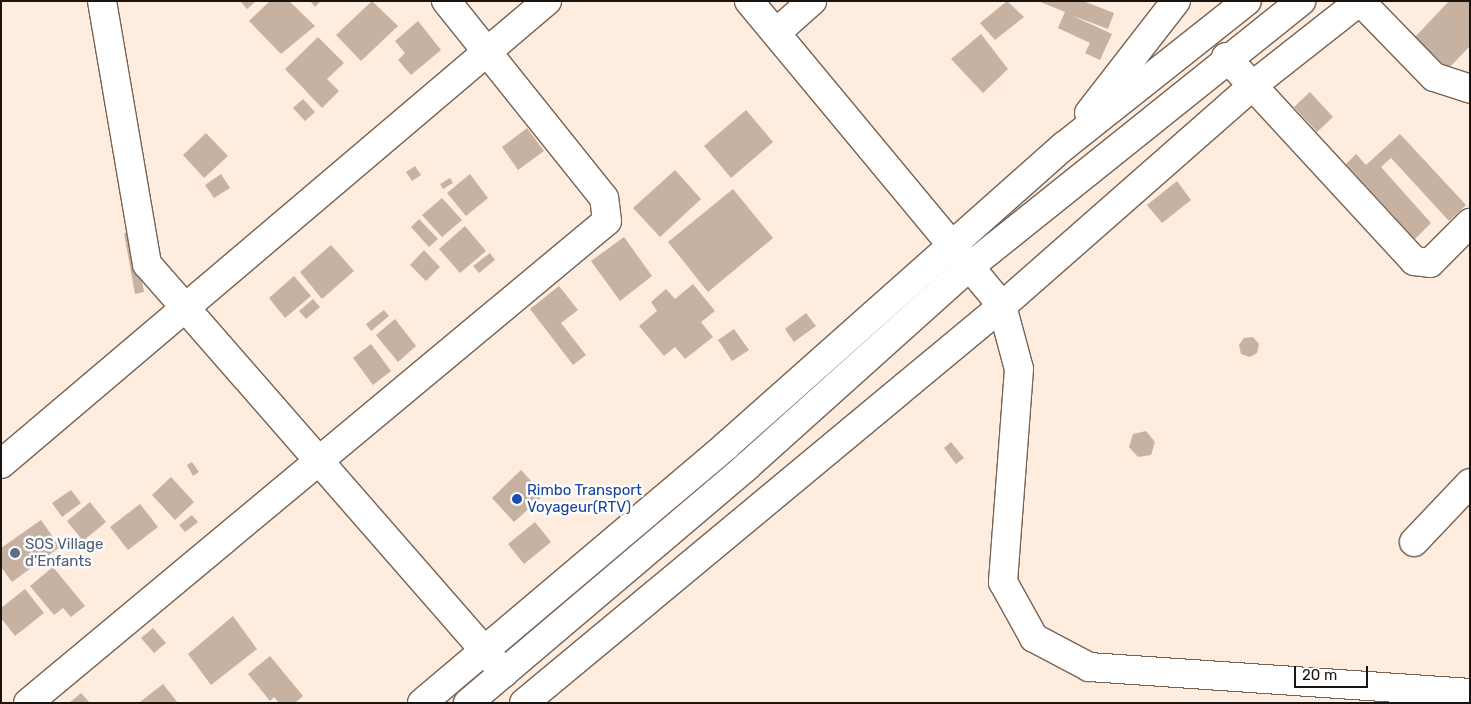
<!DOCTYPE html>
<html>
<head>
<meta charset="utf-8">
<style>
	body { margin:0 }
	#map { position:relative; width:1471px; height:704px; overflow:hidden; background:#feecde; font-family:Rubik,sans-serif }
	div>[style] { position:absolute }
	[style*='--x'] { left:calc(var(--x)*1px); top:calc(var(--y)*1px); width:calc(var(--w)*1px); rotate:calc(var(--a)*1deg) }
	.building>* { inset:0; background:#c7b2a2 }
	.roads { filter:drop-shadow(1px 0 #766354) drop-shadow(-1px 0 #766354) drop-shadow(0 1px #766354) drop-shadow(0 -1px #766354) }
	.minor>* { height:28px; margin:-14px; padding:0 14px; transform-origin:14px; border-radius:14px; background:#fff }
	.primary>* { height:28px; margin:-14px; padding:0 14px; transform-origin:14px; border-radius:14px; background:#fff }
	.dots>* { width:14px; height:14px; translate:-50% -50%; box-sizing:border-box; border:2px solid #fdfdfd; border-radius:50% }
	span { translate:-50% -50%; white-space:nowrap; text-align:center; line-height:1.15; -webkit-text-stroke:5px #fdfdfd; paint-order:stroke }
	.transit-label { font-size:15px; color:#164399 }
	.left { translate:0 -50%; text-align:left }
	.service-label { font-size:15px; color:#4e5e75 }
	.frame { position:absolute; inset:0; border:2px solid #1b130d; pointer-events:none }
	.scale { position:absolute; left:1294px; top:666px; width:74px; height:22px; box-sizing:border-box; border:2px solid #1b130d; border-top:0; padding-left:6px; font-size:15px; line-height:18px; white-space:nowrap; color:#1b130d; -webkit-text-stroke:4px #fdfdfd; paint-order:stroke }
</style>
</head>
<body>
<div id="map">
	<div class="building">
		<div style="clip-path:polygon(240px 1px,256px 1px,247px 9px)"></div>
		<div style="clip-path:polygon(270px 1px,289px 1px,315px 26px,281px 54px,249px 21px)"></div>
		<div style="clip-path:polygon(310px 1px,321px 1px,315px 7px)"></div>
		<div style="clip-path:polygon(372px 1px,398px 26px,361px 61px,336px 35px)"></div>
		<div style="clip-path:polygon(1007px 1px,1024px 17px,995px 40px,980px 23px)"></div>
		<div style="clip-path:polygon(1038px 1px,1083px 1px,1114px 13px,1108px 29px,1071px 15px,1112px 34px,1100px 60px,1085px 53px,1090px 43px,1058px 28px,1065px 12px)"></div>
		<div style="clip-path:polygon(1449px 1px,1470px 1px,1470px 46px,1448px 69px,1415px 37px)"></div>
		<div style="clip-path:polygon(418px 21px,441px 50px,411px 75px,398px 60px,405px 53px,395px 41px)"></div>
		<div style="clip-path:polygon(981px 34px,1008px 69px,983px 93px,951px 59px)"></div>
		<div style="clip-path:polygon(318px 37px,344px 63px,327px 79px,339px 91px,322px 108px,285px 69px)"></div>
		<div style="clip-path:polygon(1310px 92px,1333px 117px,1317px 132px,1294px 107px)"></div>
		<div style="clip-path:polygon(303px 99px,315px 112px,305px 121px,293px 108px)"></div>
		<div style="clip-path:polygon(746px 110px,773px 142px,731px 178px,704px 146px)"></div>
		<div style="clip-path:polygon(527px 128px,544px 151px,518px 170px,502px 147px)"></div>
		<div style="clip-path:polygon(206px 133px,228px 156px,204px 178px,183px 155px)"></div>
		<div style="clip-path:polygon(1400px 134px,1466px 205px,1449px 221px,1391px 158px,1381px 167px,1431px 223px,1415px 239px,1346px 164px,1356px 154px,1366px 165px)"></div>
		<div style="clip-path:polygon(415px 166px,421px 175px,412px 181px,406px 172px)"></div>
		<div style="clip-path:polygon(675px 170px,701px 199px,660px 237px,633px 208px)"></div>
		<div style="clip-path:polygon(221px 174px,230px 188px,214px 198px,205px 185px)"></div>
		<div style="clip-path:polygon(470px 174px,488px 198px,466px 216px,447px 193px)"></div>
		<div style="clip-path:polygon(450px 178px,453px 183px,443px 189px,440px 184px)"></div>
		<div style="clip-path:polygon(1177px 181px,1191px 200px,1162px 223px,1147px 205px)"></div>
		<div style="clip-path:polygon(733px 189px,773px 238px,708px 292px,668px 242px)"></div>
		<div style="clip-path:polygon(442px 198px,462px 220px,442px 237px,422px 215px)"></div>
		<div style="clip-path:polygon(419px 219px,438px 239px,429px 247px,411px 227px)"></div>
		<div style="clip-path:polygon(465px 226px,486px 251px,460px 273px,439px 249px)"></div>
		<div style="clip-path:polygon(133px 232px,144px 292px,135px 294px,124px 233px)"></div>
		<div style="clip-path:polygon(624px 237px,652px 276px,620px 301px,591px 261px)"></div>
		<div style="clip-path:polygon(331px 245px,354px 271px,322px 299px,300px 272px)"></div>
		<div style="clip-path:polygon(424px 250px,440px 267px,426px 281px,410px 265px)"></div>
		<div style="clip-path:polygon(490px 253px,495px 260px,479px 273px,473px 266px)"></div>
		<div style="clip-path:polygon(294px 276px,311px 296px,285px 318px,269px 298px)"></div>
		<div style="clip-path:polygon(693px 284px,715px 311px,701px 322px,713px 337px,685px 359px,675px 347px,664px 356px,639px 326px,657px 311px,651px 302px,666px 289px,675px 299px)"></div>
		<div style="clip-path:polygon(559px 286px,578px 310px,561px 323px,586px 355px,573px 365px,530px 309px)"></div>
		<div style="clip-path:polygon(313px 299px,320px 307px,306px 319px,299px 311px)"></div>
		<div style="clip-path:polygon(384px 310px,389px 316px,371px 331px,366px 324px)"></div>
		<div style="clip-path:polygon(806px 313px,816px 326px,794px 342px,785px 329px)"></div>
		<div style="clip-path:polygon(395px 319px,416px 346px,398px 362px,376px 335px)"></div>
		<div style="clip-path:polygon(734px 329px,749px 350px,732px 361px,718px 340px)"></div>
		<div style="clip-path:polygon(1253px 337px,1259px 344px,1257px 353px,1250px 357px,1241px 354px,1239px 345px,1244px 338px)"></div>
		<div style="clip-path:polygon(371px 344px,391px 371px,373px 385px,353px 358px)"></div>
		<div style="clip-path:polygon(1146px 431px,1155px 442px,1151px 455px,1138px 457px,1129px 447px,1133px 434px)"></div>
		<div style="clip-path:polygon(951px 442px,964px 458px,956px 464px,944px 448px)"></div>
		<div style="clip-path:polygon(192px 462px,199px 472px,193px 476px,187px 465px)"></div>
		<div style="clip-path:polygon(521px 470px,544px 495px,514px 522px,492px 498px)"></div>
		<div style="clip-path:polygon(171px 477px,194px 502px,175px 520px,152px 495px)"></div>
		<div style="clip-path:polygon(71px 490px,81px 503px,62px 517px,52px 503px)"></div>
		<div style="clip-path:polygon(90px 502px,106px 522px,83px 541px,67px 521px)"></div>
		<div style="clip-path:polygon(140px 504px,158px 527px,128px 550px,110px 527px)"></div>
		<div style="clip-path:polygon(192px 515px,198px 522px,185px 532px,179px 525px)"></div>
		<div style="clip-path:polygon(41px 520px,60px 547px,12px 582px,1px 567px,1px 548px)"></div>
		<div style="clip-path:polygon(535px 522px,551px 542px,524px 564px,508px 544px)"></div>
		<div style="clip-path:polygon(53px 567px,85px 606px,71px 617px,63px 608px,54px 615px,30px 586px)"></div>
		<div style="clip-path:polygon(25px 589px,44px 613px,15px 636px,1px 618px,1px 608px)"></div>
		<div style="clip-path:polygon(233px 616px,257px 649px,211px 685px,188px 654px)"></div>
		<div style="clip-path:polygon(153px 628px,166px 643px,154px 653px,141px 638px)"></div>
		<div style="clip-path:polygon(270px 656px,303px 696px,295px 703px,279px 703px,274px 697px,270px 701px,248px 674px)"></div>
		<div style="clip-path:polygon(163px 684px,178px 703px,141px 703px,140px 702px)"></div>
		<div style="clip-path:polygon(81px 693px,90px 703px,69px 703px)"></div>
	</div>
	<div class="roads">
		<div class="minor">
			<div style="--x:102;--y:1;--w:267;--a:80.3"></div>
			<div style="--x:147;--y:264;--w:543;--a:48.88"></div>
			<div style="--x:749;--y:1;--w:396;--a:50.3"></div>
			<div style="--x:1002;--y:306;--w:65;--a:74.9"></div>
			<div style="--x:1019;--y:369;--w:214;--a:94.3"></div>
			<div style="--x:1003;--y:582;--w:64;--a:61"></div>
			<div style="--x:1034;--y:638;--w:62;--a:27.8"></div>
			<div style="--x:1089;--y:667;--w:382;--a:3.9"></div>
			<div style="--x:1360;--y:1;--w:106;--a:45.8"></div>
			<div style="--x:1434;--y:77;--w:38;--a:18"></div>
			<div style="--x:777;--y:32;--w:47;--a:-41.5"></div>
			<div style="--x:1226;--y:57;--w:277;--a:47.3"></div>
			<div style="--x:1414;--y:261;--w:16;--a:7"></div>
			<div style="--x:1430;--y:263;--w:57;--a:-45"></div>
			<div style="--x:1;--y:464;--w:716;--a:-40.3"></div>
			<div style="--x:1414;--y:542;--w:81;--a:-46.5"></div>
			<div style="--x:28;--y:703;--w:753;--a:-39.78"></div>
			<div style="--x:607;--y:221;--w:23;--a:-97"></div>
			<div style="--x:604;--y:198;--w:253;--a:-128.7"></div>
			<div style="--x:524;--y:703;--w:621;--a:-39.71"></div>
			<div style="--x:1002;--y:306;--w:333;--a:-41.3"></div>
			<div style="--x:1252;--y:86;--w:137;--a:-38.2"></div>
		</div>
		<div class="primary">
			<div style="--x:1089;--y:113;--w:142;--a:-52.2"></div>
			<div style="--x:422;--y:703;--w:399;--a:-40.2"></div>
			<div style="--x:727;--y:445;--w:451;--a:-41.6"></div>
			<div style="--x:1064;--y:146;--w:233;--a:-38.4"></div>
			<div style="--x:468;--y:703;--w:365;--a:-40.3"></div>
			<div style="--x:746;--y:467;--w:298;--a:-41.9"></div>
			<div style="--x:968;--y:268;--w:427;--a:-38.7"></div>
		</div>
	</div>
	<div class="dots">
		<div style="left:517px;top:499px;background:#1a4fb4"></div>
		<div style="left:15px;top:553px;background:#5c6f8a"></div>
	</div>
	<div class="transit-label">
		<span class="left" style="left:527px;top:499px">Rimbo Transport<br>Voyageur(RTV)</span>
	</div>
	<div class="service-label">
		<span class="left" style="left:25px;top:553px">SOS Village<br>d'Enfants</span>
	</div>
	<div class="frame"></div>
	<div class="scale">20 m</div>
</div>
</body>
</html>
